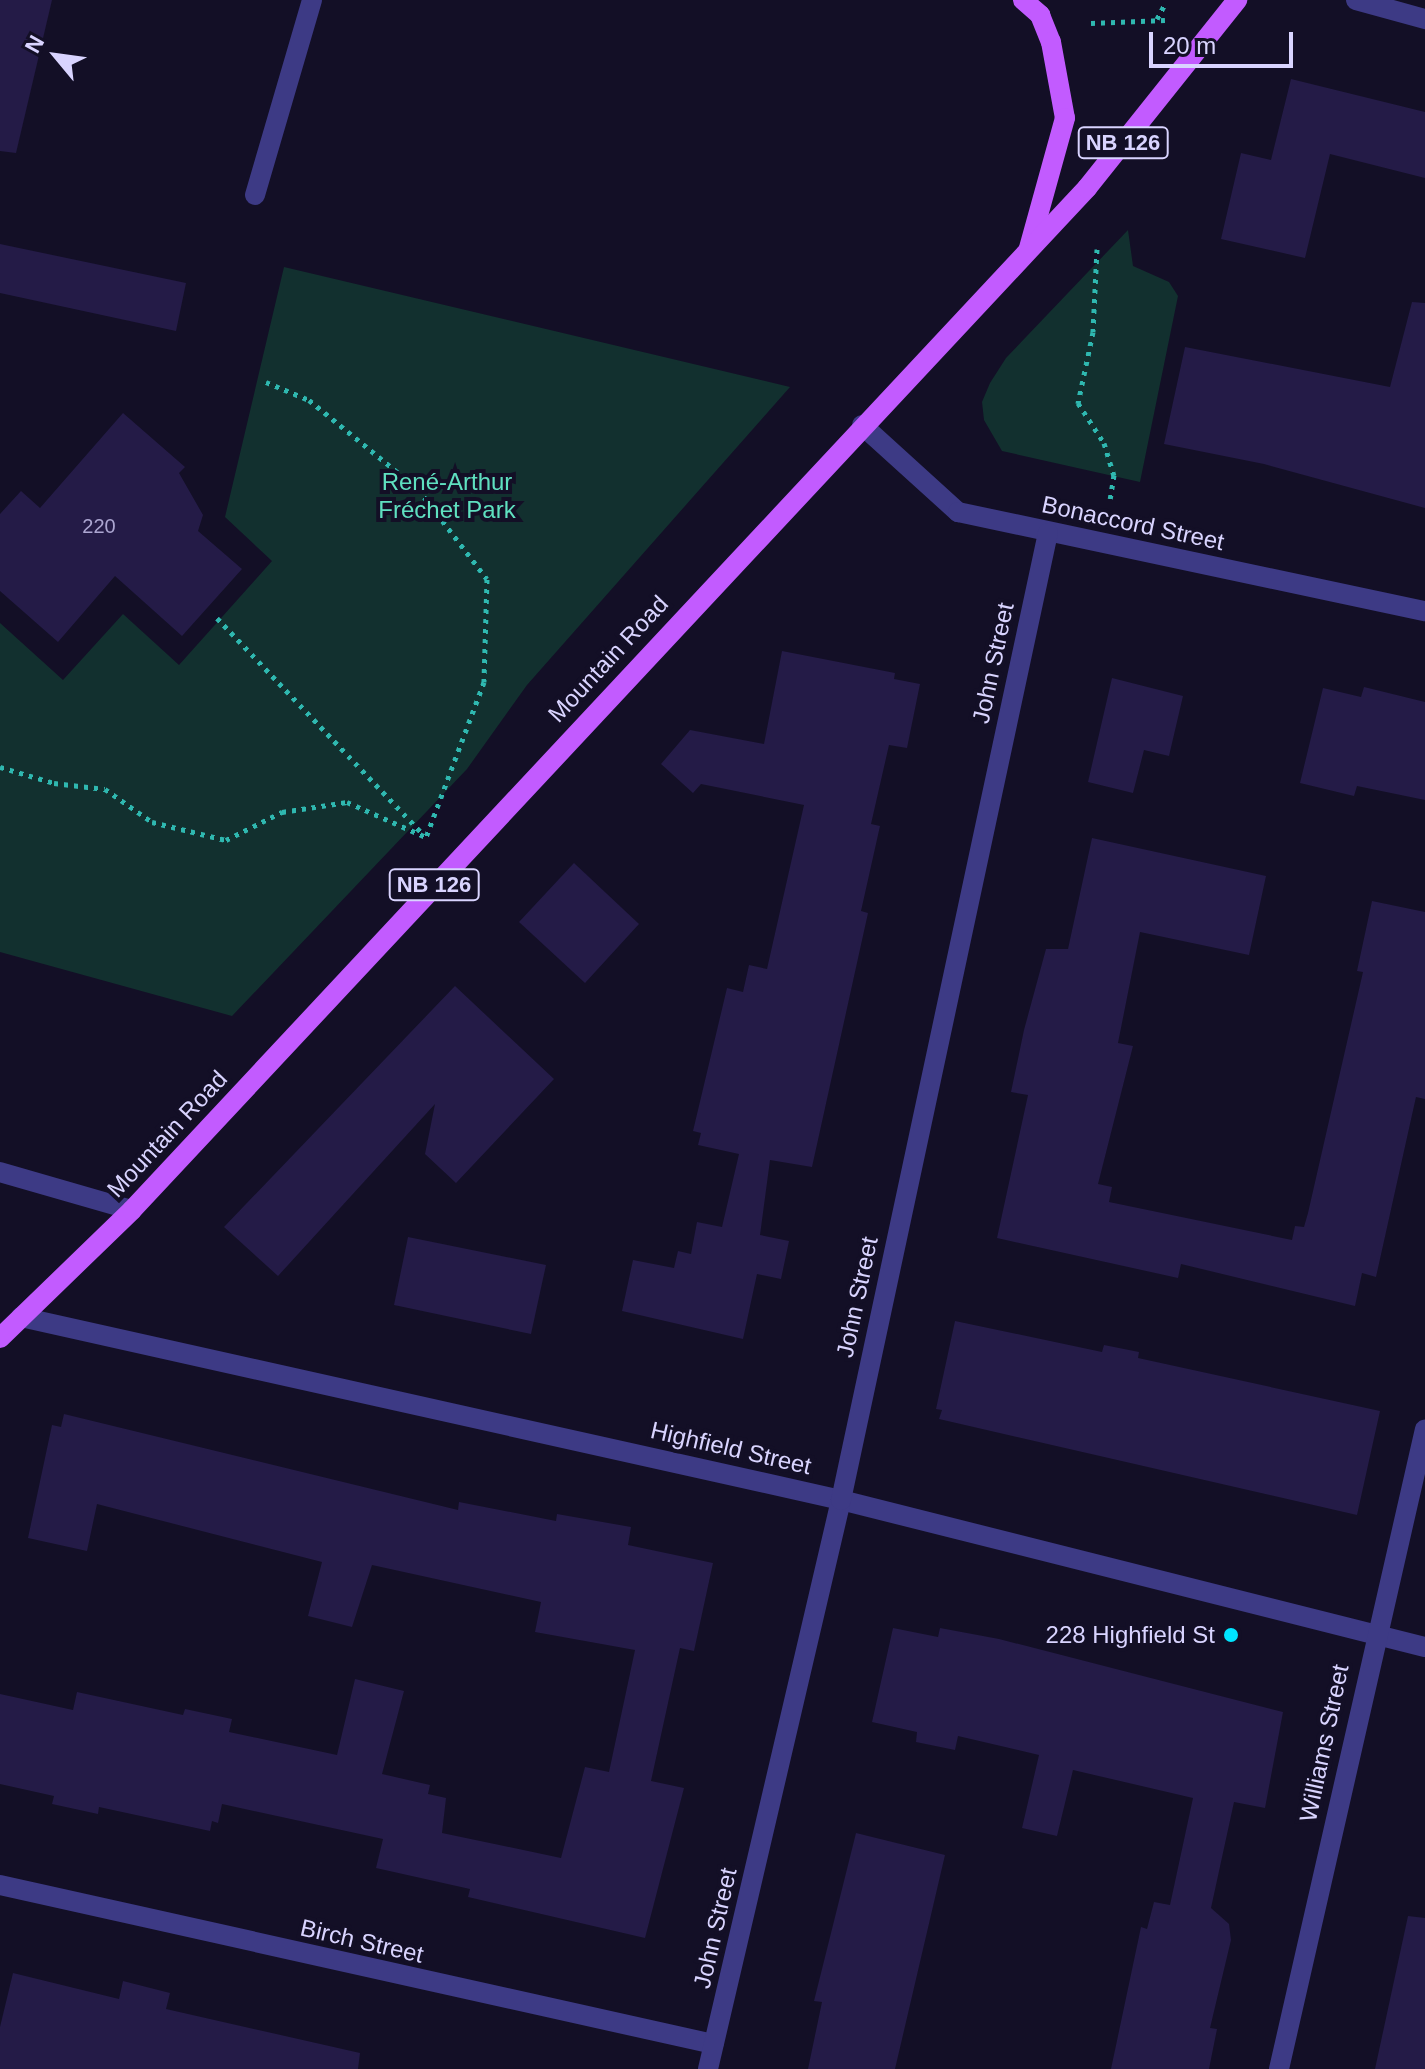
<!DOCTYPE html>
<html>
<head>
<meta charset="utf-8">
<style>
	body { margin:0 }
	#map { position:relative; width:1425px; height:2069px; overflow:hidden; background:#130f26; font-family:Helvetica,sans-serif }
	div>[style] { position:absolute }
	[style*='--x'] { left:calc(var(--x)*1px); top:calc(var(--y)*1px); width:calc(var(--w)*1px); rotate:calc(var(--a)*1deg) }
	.green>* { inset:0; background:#12302f }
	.building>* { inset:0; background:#241b47 }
	.path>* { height:5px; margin-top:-2.5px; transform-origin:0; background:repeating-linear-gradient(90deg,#2fb8b0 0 4px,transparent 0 10px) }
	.minor>* { height:20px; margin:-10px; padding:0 10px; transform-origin:10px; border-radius:10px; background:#3d3a85 }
	.major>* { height:20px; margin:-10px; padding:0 10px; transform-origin:10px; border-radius:10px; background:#c25bff }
	.dots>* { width:22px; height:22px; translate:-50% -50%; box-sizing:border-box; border:4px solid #130f26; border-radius:50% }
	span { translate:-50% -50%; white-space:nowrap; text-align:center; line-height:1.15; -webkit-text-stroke:8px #130f26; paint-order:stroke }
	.number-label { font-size:20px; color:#aca6d1 }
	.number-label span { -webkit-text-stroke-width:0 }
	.shield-label span { padding:2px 6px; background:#130f26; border:2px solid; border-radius:6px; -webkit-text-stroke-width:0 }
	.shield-label { font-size:22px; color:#d9d4ff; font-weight:700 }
	.park-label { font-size:24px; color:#5fe0c0 }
	.street-label { font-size:24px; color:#d9d4ff }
	.poi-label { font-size:24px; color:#d9d4ff }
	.right { translate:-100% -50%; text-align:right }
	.north { position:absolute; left:16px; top:16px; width:80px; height:80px; -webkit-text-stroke:6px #130f26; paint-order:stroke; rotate:299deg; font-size:22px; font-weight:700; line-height:32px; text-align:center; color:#d9d4ff }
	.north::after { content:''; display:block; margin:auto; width:28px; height:36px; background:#d9d4ff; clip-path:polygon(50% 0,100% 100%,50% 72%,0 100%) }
	.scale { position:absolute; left:1149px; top:32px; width:144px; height:36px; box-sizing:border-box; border:4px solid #d9d4ff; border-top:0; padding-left:10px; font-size:24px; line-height:28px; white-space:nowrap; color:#d9d4ff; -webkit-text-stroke:6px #130f26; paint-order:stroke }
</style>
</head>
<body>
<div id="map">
	<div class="green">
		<div style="clip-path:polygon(1128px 230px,1133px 266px,1169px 282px,1178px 296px,1140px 482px,1002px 451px,984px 420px,982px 402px,990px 383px,1006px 358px)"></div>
		<div style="clip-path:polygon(284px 267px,790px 387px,527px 685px,467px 769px,232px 1016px,0 952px,0 623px,63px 680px,123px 614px,179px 665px,272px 561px,225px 517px)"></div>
	</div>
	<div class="building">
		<div style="clip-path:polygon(0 0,52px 0,16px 153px,0 151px)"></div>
		<div style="clip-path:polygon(1291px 79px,1425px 112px,1425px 178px,1330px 154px,1305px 258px,1221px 239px,1241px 153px,1271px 160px)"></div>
		<div style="clip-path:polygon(0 244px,186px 283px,176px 331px,0 293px)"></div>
		<div style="clip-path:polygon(1412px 302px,1425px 303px,1425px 508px,1264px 464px,1164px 444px,1185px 347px,1390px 387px)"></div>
		<div style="clip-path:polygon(123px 413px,185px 467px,179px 473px,203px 515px,198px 531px,242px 569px,182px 636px,115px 576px,58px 642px,0 591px,0 514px,21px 491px,40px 508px)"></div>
		<div style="clip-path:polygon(782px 651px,895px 673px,894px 679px,920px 684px,907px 748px,889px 745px,871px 824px,880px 826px,861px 911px,868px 913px,812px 1167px,770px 1160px,760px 1235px,789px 1241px,781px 1279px,757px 1274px,743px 1339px,622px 1311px,633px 1260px,674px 1268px,678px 1251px,691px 1254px,697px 1222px,722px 1227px,739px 1154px,698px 1145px,701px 1133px,693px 1131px,727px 988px,743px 992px,749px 965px,767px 969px,804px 805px,701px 784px,693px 793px,661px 764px,690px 730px,764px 744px)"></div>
		<div style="clip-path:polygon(1112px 678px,1183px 696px,1169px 756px,1144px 750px,1133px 793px,1088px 782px)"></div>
		<div style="clip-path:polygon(1364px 687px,1425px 702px,1425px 800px,1357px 786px,1354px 796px,1300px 783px,1323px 688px,1361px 697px)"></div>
		<div style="clip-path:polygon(1092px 838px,1266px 876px,1249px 955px,1140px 932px,1118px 1043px,1133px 1046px,1098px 1184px,1112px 1187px,1109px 1202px,1292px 1240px,1295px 1226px,1304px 1227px,1308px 1213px,1363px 972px,1357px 971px,1372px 901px,1425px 912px,1425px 1099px,1416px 1097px,1376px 1277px,1362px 1273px,1355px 1306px,1181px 1264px,1178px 1278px,997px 1238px,1028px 1095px,1011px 1092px,1024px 1030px,1046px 949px,1068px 949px)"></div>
		<div style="clip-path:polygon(574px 863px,639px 924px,585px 983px,519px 922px)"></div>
		<div style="clip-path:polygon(455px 986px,554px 1079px,456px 1183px,425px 1154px,435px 1104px,278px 1276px,224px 1227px)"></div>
		<div style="clip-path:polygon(408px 1237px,546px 1265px,531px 1334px,394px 1305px)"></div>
		<div style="clip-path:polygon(955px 1321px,1102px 1352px,1104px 1345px,1139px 1352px,1138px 1358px,1380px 1411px,1357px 1515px,939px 1419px,942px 1410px,936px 1409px)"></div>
		<div style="clip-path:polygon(64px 1414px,458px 1510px,459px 1502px,556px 1521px,557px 1514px,631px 1527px,628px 1545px,713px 1563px,694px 1651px,680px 1648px,651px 1781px,684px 1788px,645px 1938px,468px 1897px,470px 1889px,376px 1868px,383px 1839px,222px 1804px,218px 1823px,212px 1821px,210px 1831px,99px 1807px,98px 1814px,52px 1804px,54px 1796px,0 1784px,0 1694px,73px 1710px,77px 1692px,183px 1715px,185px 1709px,232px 1719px,229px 1732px,337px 1755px,355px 1679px,404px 1691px,382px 1774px,430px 1785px,428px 1794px,446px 1798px,442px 1833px,561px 1858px,585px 1767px,609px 1772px,635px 1650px,535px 1632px,541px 1602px,372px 1565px,352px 1627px,308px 1616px,322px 1562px,97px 1504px,87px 1551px,28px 1538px,52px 1425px,61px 1427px)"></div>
		<div style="clip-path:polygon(893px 1628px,938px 1637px,940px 1628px,999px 1639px,1283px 1712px,1265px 1808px,1234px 1802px,1211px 1908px,1229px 1924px,1231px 1940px,1210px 2028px,1217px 2029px,1209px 2069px,1111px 2069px,1141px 1927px,1147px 1929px,1154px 1902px,1170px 1905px,1193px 1798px,1073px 1770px,1057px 1836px,1022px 1828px,1039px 1755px,958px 1736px,955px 1750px,916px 1742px,917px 1732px,872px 1722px)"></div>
		<div style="clip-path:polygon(856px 1833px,945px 1855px,895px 2069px,808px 2069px,822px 2002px,814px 2001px)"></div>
		<div style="clip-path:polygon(1408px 1916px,1425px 1918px,1425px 2069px,1375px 2069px)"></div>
		<div style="clip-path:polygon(13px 1973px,119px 1999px,123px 1981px,170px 1993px,166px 2009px,360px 2053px,358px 2069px,0 2069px,0 2027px)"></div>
	</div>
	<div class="path">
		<div style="--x:1157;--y:19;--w:15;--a:-62"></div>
		<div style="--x:1091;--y:23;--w:74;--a:-2.3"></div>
		<div style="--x:1097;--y:249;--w:83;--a:92.8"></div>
		<div style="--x:1093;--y:332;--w:73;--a:101.9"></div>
		<div style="--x:1078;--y:403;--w:48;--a:57"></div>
		<div style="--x:1104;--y:443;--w:34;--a:73"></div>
		<div style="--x:1114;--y:475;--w:24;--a:99"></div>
		<div style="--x:266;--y:382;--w:47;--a:22.7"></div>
		<div style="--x:309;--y:400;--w:141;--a:39.2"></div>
		<div style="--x:418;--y:489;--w:113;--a:52.5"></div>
		<div style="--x:487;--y:579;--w:103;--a:91.7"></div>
		<div style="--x:484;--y:682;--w:165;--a:110.5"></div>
		<div style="--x:217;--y:618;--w:297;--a:46.4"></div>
		<div style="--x:0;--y:767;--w:56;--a:16.5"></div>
		<div style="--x:54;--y:783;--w:51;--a:6.7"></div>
		<div style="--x:105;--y:789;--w:57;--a:35.1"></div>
		<div style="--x:152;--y:822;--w:76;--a:13.7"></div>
		<div style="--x:226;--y:840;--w:63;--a:-26.6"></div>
		<div style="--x:282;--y:812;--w:66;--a:-8.7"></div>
		<div style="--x:347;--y:802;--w:86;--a:23.9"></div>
	</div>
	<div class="minor">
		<div style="--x:1356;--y:0;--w:72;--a:15.4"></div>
		<div style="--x:255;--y:195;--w:203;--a:-73.7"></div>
		<div style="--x:862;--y:425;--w:130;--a:42.2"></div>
		<div style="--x:958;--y:512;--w:477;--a:12"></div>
		<div style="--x:0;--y:1172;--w:137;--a:16.1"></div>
		<div style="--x:21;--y:1317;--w:840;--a:12.58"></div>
		<div style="--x:841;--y:1500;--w:602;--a:14.13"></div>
		<div style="--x:0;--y:1885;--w:731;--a:12.57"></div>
		<div style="--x:708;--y:2069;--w:584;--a:-76.84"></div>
		<div style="--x:841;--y:1500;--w:989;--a:-77.92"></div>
		<div style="--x:1279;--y:2069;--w:656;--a:-77.15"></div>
	</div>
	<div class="major">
		<div style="--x:1023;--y:0;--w:23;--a:41"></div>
		<div style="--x:1040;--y:15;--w:29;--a:68"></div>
		<div style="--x:1051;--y:42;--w:77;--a:79.6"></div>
		<div style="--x:1065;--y:118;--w:135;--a:105.5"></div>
		<div style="--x:0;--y:1338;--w:184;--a:-44.1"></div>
		<div style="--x:132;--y:1210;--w:1399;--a:-46.94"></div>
		<div style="--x:1087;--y:188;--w:241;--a:-51.4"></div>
	</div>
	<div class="dots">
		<div style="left:1231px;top:1635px;background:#00e5ff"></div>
	</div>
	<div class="number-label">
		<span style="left:99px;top:526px">220</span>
	</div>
	<div class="shield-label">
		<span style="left:1123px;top:143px">NB 126</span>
		<span style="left:434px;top:885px">NB 126</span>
	</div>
	<div class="park-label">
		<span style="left:447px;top:496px">René-Arthur<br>Fréchet Park</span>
	</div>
	<div class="street-label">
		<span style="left:1133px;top:523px;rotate:12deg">Bonaccord Street</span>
		<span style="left:608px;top:659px;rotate:-47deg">Mountain Road</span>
		<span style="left:993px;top:663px;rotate:-78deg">John Street</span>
		<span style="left:167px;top:1134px;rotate:-47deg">Mountain Road</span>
		<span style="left:857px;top:1297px;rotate:-78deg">John Street</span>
		<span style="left:731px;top:1448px;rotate:13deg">Highfield Street</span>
		<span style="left:1324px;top:1743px;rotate:-78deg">Williams Street</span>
		<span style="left:715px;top:1928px;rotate:-77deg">John Street</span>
		<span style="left:362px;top:1941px;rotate:13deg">Birch Street</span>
	</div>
	<div class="poi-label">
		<span class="right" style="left:1215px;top:1635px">228 Highfield St</span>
	</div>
	<div class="north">N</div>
	<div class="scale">20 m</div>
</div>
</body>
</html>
